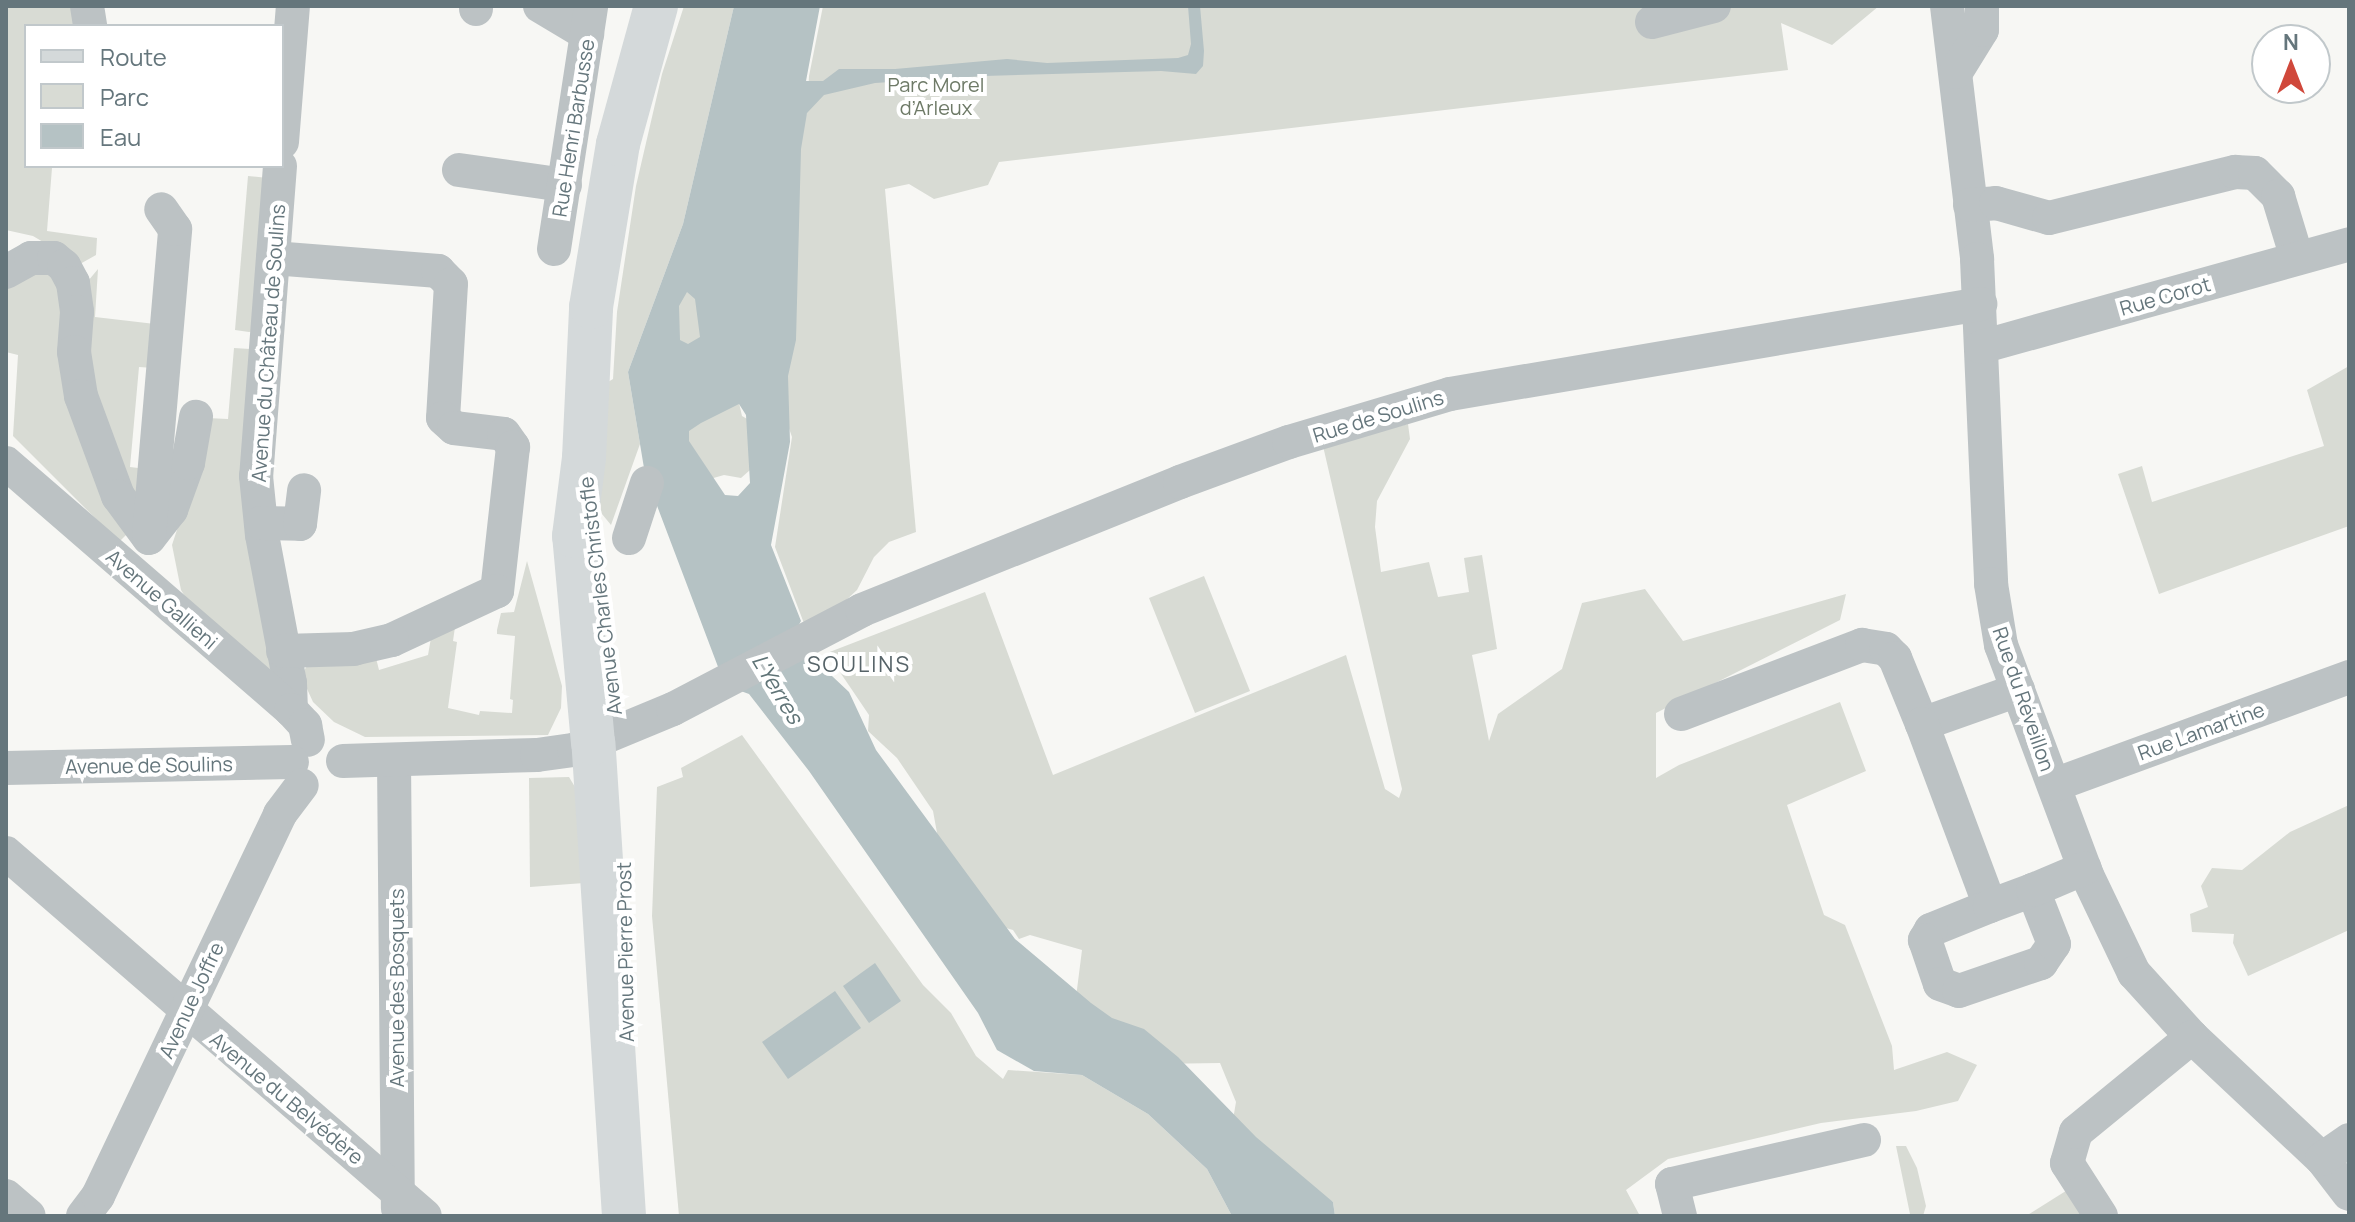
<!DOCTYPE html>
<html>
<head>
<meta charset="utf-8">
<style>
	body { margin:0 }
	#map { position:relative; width:2355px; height:1222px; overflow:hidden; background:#f7f7f4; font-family:Manrope,sans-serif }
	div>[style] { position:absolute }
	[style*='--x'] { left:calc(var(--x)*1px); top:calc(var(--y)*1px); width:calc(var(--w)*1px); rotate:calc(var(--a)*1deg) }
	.green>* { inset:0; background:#d8dbd4 }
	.water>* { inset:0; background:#b5c2c4 }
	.minor>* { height:34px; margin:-17px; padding:0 17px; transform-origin:17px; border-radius:17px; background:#bcc2c4 }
	.major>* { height:44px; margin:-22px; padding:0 22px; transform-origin:22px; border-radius:22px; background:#d4d9da }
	span { translate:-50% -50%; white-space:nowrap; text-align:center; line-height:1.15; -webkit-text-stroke:8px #fff; paint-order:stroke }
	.park-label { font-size:20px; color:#6e7a67 }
	.street-label { font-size:20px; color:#65767c }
	.neighbourhood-label { font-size:22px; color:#566368; letter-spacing:2px }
	.water-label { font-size:22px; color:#607477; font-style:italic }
	.frame { position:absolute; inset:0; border:8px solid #65767c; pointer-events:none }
	.legend { position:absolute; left:24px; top:24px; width:260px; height:144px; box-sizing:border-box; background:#fff; border:2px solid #c1c8cb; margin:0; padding:10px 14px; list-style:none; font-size:24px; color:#65767c }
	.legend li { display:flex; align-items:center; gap:16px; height:40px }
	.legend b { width:40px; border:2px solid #c1c8cb }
	.north { position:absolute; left:2251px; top:24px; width:80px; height:80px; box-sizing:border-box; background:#fff; border:2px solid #c1c8cb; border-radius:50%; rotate:0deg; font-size:22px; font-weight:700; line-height:32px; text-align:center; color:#65767c }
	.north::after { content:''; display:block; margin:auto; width:28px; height:36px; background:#d0483b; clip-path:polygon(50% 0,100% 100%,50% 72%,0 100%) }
</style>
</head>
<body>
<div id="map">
	<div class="green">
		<div style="clip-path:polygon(6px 6px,78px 6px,83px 26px,26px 26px,26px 166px,52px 168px,47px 231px,97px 238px,96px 255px,80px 264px,33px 236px,6px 230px)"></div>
		<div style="clip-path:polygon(684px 6px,734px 6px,683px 224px,628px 372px,640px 444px,611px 525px,593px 503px,598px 388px,613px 379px,617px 312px,636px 186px,662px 74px)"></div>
		<div style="clip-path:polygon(823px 6px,1879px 6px,1832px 45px,1781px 23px,1788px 70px,999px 162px,988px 185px,934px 199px,909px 184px,885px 189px,916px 532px,889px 542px,874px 557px,857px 590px,828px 617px,805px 626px,775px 547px,792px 437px,774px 384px,769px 187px,807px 113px,809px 76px)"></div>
		<div style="clip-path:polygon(248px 176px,268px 178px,255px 331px,249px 332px,235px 330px)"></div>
		<div style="clip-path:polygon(56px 269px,127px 534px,119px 542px,13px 436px,18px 355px,6px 352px,6px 286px,10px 277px)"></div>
		<div style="clip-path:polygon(98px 269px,95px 317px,155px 324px,154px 368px,139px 367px,130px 467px,147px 469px,142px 510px,90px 396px,83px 287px)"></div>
		<div style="clip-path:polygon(693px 278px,702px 340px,680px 355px,672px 299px)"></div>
		<div style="clip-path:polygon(234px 348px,250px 349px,277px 677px,199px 619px,181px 590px,172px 545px,199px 463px,207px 418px,228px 419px)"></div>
		<div style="clip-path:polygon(2349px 366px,2349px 526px,2159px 594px,2118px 474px,2142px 466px,2152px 502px,2324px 446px,2307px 390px)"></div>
		<div style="clip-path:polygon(739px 403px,742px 416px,749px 420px,750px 470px,741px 478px,724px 475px,710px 479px,673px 429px)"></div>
		<div style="clip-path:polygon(1408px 424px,1410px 439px,1377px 501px,1375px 527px,1381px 572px,1429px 562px,1438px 597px,1469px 592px,1464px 558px,1482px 555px,1497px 649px,1472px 655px,1489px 741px,1498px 714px,1562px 669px,1582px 603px,1645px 589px,1683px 641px,1846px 594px,1840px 620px,1656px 713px,1656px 778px,1679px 765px,1840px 702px,1866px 771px,1787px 805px,1824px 915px,1845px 925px,1892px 1046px,1894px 1070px,1947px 1052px,1977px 1065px,1958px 1101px,1916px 1111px,1821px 1123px,1668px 1159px,1626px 1190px,1640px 1216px,1335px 1216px,1333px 1202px,1230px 1137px,1236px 1102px,1220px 1063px,1155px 1064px,1075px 1005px,1082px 950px,1030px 935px,1019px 939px,1013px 930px,971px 918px,946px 882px,933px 811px,897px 758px,868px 731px,869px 715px,827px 653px,985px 592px,1053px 775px,1346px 655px,1385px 789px,1399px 798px,1402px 789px,1323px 446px)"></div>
		<div style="clip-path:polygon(527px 561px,562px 686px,561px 708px,548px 735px,365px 737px,334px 722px,313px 702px,303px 680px,305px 669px,312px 659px,375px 654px,379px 670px,428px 655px,432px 632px,455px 627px,453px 641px,457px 642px,448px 708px,479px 715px,480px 711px,512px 713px,513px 700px,510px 699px,515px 636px,497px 634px,497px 630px,501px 613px,514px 612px)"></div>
		<div style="clip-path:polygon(1204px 576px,1250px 691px,1195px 713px,1149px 598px)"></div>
		<div style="clip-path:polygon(742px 735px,923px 985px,951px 1013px,976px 1056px,1003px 1079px,1008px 1070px,1082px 1075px,1148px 1114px,1207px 1169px,1232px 1216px,679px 1216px,652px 916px,657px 787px,683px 777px,681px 768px)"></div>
		<div style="clip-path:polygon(569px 777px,578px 792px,584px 883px,530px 887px,529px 778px)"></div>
		<div style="clip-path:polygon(2349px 805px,2349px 930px,2248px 976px,2233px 943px,2234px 934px,2192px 932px,2190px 914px,2208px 907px,2201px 886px,2212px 868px,2242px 870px,2290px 832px)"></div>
		<div style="clip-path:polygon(1896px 1146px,1906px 1146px,1917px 1168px,1926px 1206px,1923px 1216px,1904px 1216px,1910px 1214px)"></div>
		<div style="clip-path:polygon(2069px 1189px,2091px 1216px,2026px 1216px)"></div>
	</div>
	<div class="water">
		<div style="clip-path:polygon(evenodd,734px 6px,820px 6px,806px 81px,823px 81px,839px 69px,895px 69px,1007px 59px,1047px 63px,1178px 58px,1188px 55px,1191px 44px,1188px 6px,1200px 6px,1204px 51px,1203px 66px,1196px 74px,1161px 71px,984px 76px,875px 83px,824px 95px,807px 113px,801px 149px,796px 340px,788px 376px,790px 442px,771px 545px,801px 621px,797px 628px,816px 661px,849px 692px,876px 750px,1015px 939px,1091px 1003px,1112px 1018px,1144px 1029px,1178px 1057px,1256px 1137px,1333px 1202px,1335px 1216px,1232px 1216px,1207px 1169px,1148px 1114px,1082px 1075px,1034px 1071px,997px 1050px,978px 1013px,809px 771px,749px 694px,727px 686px,723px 680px,645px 474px,628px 372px,683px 224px,734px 6px,687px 292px,695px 299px,700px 337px,688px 344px,680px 340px,679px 306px,687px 292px,734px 6px,739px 404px,746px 415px,750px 483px,738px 496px,725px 495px,689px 441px,689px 431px,701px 423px,739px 404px)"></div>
		<div style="clip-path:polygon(875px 963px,901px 1001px,869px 1023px,843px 986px)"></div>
		<div style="clip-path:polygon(835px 991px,861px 1028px,788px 1079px,762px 1042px)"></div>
	</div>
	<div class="minor">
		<div style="--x:87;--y:6;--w:20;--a:81"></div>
		<div style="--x:540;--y:6;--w:55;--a:30.8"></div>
		<div style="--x:1947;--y:6;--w:255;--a:83.2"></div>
		<div style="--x:1977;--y:259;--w:325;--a:87.5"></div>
		<div style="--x:1991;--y:584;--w:62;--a:80.7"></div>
		<div style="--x:2001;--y:645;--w:246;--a:69.5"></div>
		<div style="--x:2087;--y:875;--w:109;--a:64.4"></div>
		<div style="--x:2134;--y:973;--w:86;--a:47.8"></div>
		<div style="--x:2192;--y:1037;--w:178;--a:43.2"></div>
		<div style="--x:2322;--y:1159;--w:44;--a:52.4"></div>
		<div style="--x:476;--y:9;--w:3;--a:-90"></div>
		<div style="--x:1652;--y:22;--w:64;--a:-14.5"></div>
		<div style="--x:1956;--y:72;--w:49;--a:-58.2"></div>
		<div style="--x:1982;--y:30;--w:24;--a:-90"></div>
		<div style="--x:282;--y:142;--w:136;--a:-85.4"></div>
		<div style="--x:280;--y:166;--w:311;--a:94.4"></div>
		<div style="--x:256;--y:476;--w:59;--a:84.2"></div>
		<div style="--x:262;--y:535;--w:151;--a:79.3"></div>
		<div style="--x:290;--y:683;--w:27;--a:88"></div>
		<div style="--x:459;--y:170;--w:107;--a:8.1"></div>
		<div style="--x:1970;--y:205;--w:26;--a:-4"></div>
		<div style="--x:1996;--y:203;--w:55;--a:15.8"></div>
		<div style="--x:2049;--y:218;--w:192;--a:-13.9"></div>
		<div style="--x:2235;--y:172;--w:20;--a:3"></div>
		<div style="--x:2255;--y:173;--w:33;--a:45"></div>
		<div style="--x:2278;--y:196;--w:65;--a:73"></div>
		<div style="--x:554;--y:249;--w:246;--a:-81.3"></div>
		<div style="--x:273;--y:258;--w:166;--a:4.5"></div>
		<div style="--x:438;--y:271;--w:18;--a:45"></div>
		<div style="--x:451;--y:284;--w:134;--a:93.4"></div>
		<div style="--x:443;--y:418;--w:15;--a:42"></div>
		<div style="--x:454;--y:428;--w:50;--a:6.8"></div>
		<div style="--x:504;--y:434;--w:16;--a:55"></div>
		<div style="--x:513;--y:447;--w:145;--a:96.3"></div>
		<div style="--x:497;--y:591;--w:116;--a:155"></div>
		<div style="--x:392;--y:640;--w:39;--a:167"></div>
		<div style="--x:354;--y:649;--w:71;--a:178.4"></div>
		<div style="--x:6;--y:272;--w:29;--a:-29"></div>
		<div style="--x:31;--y:258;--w:23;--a:0"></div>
		<div style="--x:54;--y:258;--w:13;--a:39"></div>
		<div style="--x:64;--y:266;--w:19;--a:62"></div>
		<div style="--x:73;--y:283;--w:29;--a:82"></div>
		<div style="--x:77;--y:312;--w:40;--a:94.3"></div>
		<div style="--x:74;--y:352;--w:45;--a:81"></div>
		<div style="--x:81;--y:396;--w:107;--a:69.7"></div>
		<div style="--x:118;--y:496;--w:52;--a:53.6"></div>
		<div style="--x:149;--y:538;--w:36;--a:-52"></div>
		<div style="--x:171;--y:510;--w:50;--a:-70.1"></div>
		<div style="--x:188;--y:463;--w:47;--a:-80.1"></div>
		<div style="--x:1981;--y:347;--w:382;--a:-15.6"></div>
		<div style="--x:6;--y:463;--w:377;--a:40.9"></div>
		<div style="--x:291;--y:710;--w:21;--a:47"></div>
		<div style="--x:305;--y:725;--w:15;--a:79"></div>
		<div style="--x:261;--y:523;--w:39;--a:1"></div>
		<div style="--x:300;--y:524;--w:34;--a:-83"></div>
		<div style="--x:149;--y:535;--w:307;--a:-85.1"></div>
		<div style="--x:175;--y:229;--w:24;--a:-125"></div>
		<div style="--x:629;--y:538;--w:58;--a:-71.9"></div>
		<div style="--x:1681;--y:714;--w:194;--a:-20.9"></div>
		<div style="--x:1862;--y:645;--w:24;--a:9"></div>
		<div style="--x:1886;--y:649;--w:13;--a:45"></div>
		<div style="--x:1895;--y:658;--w:71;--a:67.8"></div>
		<div style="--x:1922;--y:724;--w:102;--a:-19.5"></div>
		<div style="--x:1922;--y:724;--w:194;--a:69.5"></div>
		<div style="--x:1990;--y:906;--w:64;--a:157.9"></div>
		<div style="--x:1931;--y:930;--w:12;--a:121"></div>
		<div style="--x:1925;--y:940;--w:46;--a:71.2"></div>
		<div style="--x:1940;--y:984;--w:20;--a:20"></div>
		<div style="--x:1959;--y:991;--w:87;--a:-18.9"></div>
		<div style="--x:2041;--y:963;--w:23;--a:-56"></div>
		<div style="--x:2054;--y:944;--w:58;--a:-111.3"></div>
		<div style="--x:2033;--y:890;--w:46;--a:159.6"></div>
		<div style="--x:394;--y:760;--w:448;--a:89.5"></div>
		<div style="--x:343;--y:761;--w:194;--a:-1.8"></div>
		<div style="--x:537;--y:755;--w:37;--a:-8"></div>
		<div style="--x:574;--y:750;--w:107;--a:-22.5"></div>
		<div style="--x:673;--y:709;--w:213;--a:-27.6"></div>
		<div style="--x:862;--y:610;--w:343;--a:-21.9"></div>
		<div style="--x:1180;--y:482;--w:116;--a:-20.2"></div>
		<div style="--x:1289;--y:442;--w:168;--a:-16.6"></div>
		<div style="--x:1450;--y:394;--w:538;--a:-9.64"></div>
		<div style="--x:6;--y:768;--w:286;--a:-1.2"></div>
		<div style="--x:2054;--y:785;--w:314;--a:-20.1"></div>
		<div style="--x:6;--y:853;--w:554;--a:40.9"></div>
		<div style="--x:2033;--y:890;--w:56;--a:-22.9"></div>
		<div style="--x:2322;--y:1159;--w:33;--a:-35"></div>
		<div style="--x:6;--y:1196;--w:30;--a:41"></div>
		<div style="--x:83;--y:1216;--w:25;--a:-53"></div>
		<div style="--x:98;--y:1196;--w:423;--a:-64.5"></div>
		<div style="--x:280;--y:814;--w:36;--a:-53"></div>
		<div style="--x:1680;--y:1216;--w:33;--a:-104"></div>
		<div style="--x:1672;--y:1184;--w:197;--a:-12.9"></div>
		<div style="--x:2101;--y:1216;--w:63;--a:-122.7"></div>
		<div style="--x:2067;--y:1163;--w:32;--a:-74"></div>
		<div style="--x:2076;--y:1132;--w:150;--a:-39.3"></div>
	</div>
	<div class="major">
		<div style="--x:624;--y:1216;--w:474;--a:-93.7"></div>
		<div style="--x:593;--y:743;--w:208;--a:-95.2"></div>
		<div style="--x:574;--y:536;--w:79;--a:-82.7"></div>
		<div style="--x:584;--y:458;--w:151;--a:-87.3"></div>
		<div style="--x:591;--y:307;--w:165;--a:-80.6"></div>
		<div style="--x:618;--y:144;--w:143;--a:-74.6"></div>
	</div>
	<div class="park-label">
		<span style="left:936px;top:96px">Parc Morel<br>d’Arleux</span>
	</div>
	<div class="street-label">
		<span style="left:573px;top:128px;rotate:-81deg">Rue Henri Barbusse</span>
		<span style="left:2165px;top:296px;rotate:-16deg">Rue Corot</span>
		<span style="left:268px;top:343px;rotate:-86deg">Avenue du Château de Soulins</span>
		<span style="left:1378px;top:416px;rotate:-17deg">Rue de Soulins</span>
		<span style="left:600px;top:596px;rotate:-97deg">Avenue Charles Christofle</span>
		<span style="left:162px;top:599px;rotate:41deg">Avenue Gallieni</span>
		<span style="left:2024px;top:699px;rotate:71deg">Rue du Réveillon</span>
		<span style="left:2201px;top:731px;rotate:-20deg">Rue Lamartine</span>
		<span style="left:149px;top:765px;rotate:-1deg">Avenue de Soulins</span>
		<span style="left:625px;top:952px;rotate:-91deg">Avenue Pierre Prost</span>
		<span style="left:396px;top:988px;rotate:-90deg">Avenue des Bosquets</span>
		<span style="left:191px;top:1000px;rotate:-65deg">Avenue Joffre</span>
		<span style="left:287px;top:1098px;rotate:40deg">Avenue du Belvédère</span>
	</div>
	<div class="neighbourhood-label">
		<span style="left:859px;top:665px">SOULINS</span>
	</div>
	<div class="water-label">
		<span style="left:777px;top:689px;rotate:59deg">L'Yerres</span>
	</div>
	<div class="frame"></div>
	<ul class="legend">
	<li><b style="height:10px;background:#d4d9da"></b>Route</li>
	<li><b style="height:22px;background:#d8dbd4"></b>Parc</li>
	<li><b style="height:22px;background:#b5c2c4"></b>Eau</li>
	</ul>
	<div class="north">N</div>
</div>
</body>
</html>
